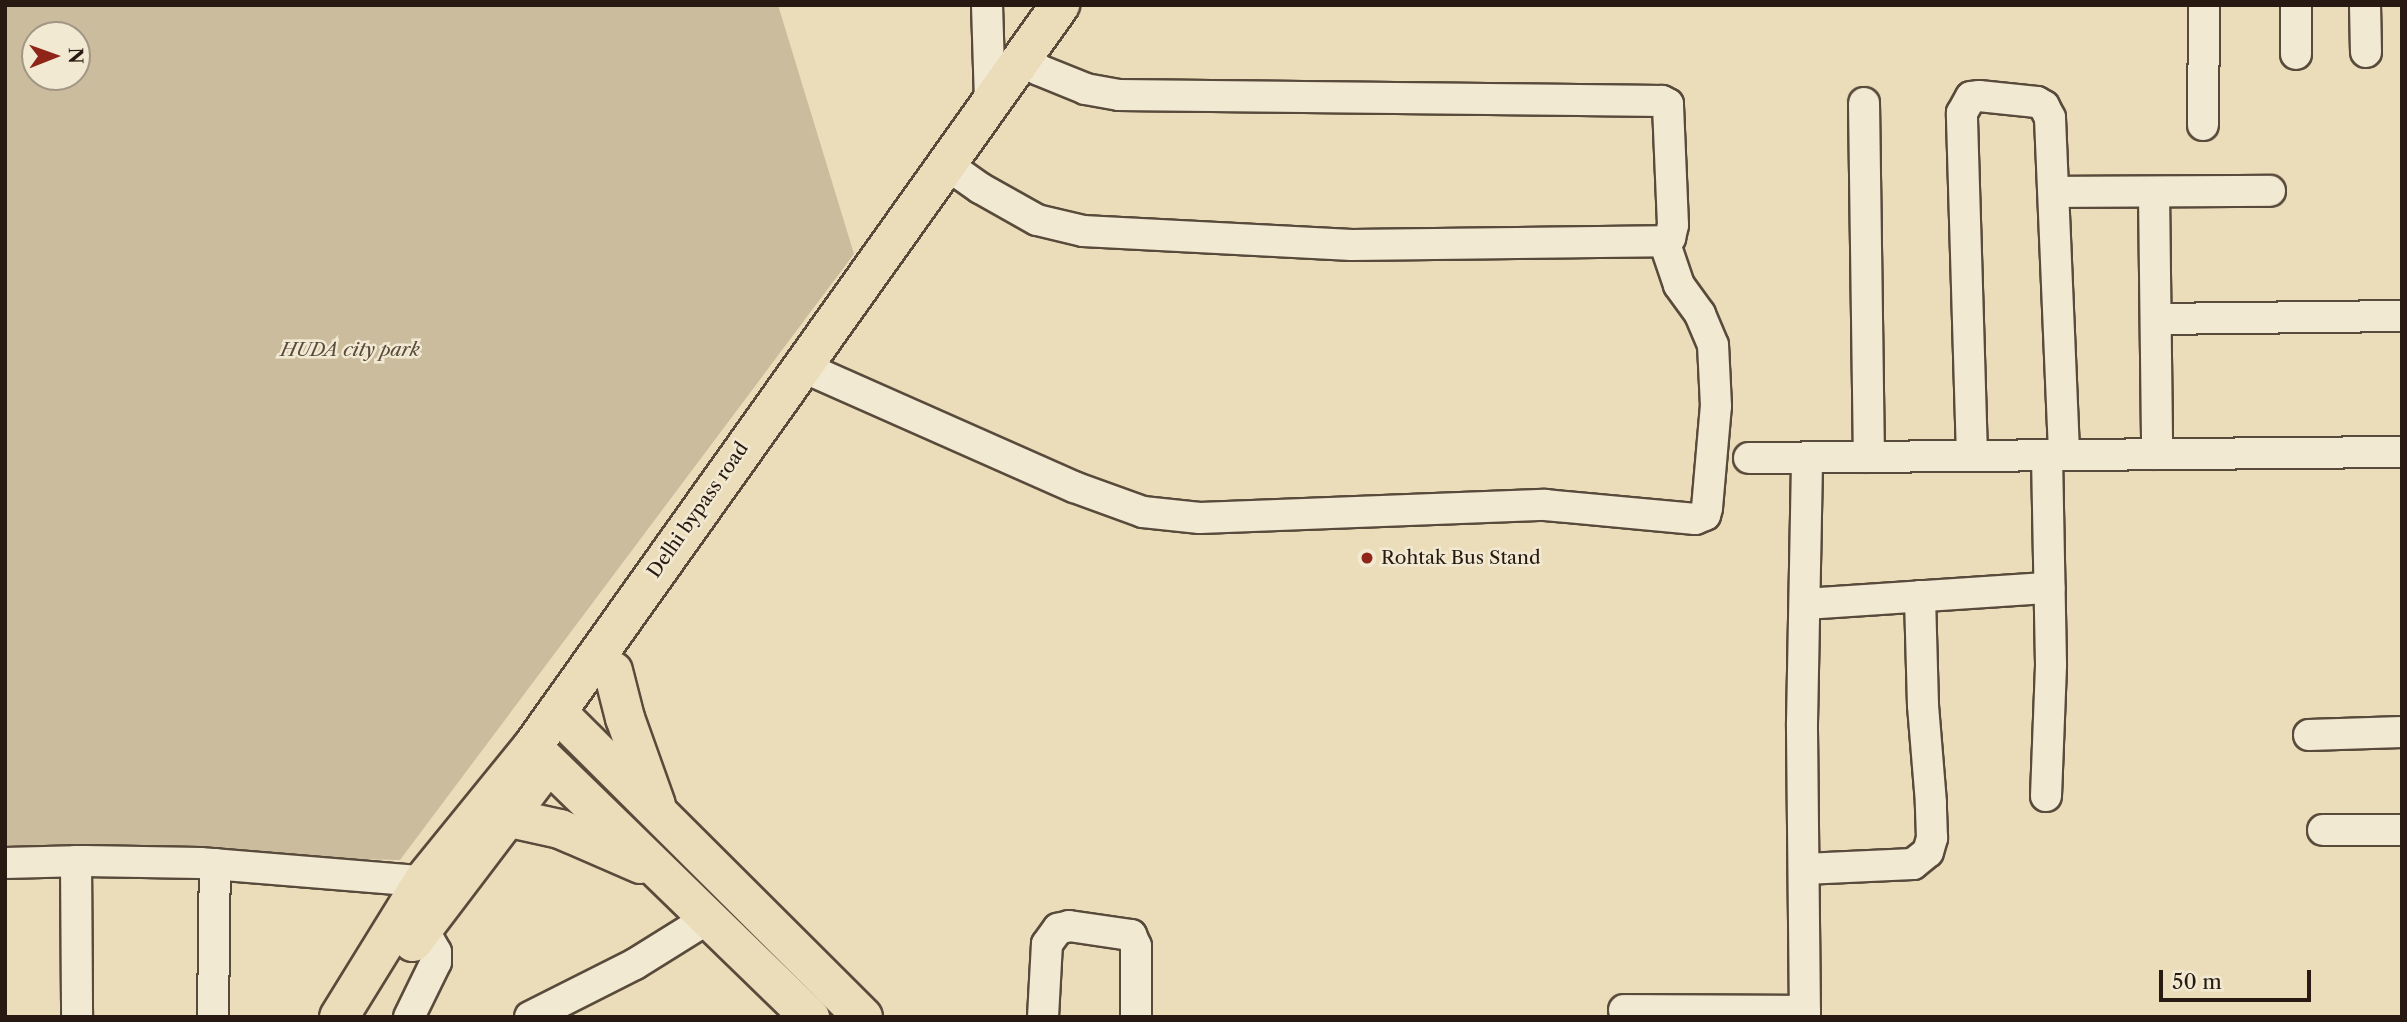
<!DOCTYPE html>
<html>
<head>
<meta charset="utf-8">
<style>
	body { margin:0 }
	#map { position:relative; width:2407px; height:1022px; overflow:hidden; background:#ebddb9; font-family:"Libre Caslon Text",serif }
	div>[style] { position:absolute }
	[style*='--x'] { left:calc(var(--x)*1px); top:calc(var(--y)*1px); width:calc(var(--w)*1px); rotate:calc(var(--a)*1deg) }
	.green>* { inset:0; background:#cabc9d }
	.roads { filter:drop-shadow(2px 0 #594b3c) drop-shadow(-2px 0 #594b3c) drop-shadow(0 2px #594b3c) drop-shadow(0 -2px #594b3c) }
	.minor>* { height:30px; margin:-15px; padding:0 15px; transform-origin:15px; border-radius:15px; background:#f2e9d2 }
	.major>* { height:38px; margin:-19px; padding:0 19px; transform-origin:19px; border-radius:19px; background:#ebddb9 }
	.dots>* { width:19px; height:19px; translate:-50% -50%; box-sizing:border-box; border:4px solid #f2e9d2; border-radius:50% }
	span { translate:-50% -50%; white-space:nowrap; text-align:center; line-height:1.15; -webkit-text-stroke:5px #f2e9d2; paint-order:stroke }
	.park-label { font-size:19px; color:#594b3c; font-style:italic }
	.street-label { font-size:19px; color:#281a12 }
	.poi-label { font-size:19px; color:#281a12 }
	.left { translate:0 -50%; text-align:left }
	.frame { position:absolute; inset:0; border:7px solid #281a12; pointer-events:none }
	.north { position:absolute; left:21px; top:21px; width:70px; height:70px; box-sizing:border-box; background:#f2e9d2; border:2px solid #a19685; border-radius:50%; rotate:89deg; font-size:19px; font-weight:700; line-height:28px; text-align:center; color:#281a12 }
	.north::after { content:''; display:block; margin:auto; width:24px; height:32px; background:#8f2418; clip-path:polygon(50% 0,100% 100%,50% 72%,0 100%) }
	.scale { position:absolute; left:2159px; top:970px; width:152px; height:32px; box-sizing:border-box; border:4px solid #281a12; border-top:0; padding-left:9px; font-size:21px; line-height:24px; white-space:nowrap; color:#281a12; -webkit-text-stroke:5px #f2e9d2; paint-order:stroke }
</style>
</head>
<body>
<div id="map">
	<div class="green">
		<div style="clip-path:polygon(evenodd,5px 5px,778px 5px,854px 254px,400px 860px,5px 851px,5px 5px,35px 35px,77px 35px,77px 77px,35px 77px,35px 35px)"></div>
	</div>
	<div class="roads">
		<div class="minor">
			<div style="--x:987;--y:5;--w:97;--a:88.2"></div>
			<div style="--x:2296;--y:5;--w:49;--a:90"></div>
			<div style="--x:2365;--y:5;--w:47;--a:88.8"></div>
			<div style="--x:1864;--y:103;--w:354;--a:89.2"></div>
			<div style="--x:2203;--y:125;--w:120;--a:-89.5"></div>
			<div style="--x:946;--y:164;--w:42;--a:35.2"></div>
			<div style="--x:980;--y:188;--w:65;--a:29.3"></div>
			<div style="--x:1037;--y:220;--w:47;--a:13.4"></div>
			<div style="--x:1083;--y:231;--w:269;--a:3"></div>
			<div style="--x:1352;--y:245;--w:312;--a:-0.7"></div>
			<div style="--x:1664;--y:241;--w:7;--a:-27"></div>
			<div style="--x:1670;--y:238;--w:13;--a:-77"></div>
			<div style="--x:1673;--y:225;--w:121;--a:-92.4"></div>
			<div style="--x:1668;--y:104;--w:7;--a:-153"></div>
			<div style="--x:1662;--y:101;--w:543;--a:-179.37"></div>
			<div style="--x:1119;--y:95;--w:34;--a:-170"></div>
			<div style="--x:1086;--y:89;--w:51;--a:-158"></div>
			<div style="--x:1039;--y:70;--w:21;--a:-145"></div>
			<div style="--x:2054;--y:192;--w:216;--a:-0.3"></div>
			<div style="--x:2154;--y:192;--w:262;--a:89.3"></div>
			<div style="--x:2156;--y:319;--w:246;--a:-0.7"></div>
			<div style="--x:801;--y:366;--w:299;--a:23.9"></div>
			<div style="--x:1074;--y:487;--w:73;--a:19.9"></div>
			<div style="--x:1143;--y:512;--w:57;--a:6"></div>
			<div style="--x:1200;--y:518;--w:345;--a:-2.2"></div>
			<div style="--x:1545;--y:505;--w:151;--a:5.3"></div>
			<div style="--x:1695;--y:519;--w:11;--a:-22"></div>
			<div style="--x:1705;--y:515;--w:7;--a:-74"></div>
			<div style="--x:1707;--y:508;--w:102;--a:-85"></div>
			<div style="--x:1716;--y:406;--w:61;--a:-92.8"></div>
			<div style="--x:1713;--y:345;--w:34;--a:-113"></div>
			<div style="--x:1700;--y:314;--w:36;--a:-126"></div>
			<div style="--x:1679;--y:285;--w:46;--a:-108.8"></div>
			<div style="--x:1972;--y:456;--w:343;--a:-91.7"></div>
			<div style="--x:1962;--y:113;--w:18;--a:-61"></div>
			<div style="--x:1971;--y:97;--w:8;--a:-7"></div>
			<div style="--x:1979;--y:96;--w:58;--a:5.9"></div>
			<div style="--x:2037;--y:102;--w:8;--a:30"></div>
			<div style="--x:2044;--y:106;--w:13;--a:63"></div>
			<div style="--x:2050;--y:118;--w:337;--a:87.6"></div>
			<div style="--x:1749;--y:458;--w:653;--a:-0.53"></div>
			<div style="--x:1805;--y:604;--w:245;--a:-3.8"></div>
			<div style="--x:2309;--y:735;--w:93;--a:-1.8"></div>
			<div style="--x:2046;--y:796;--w:132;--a:-87.8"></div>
			<div style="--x:2051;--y:664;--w:209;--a:-91.1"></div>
			<div style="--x:2323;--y:830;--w:79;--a:0"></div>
			<div style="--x:76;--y:861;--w:156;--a:89.6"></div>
			<div style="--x:5;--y:863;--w:79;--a:-1.5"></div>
			<div style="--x:84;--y:861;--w:116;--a:1"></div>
			<div style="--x:200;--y:863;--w:243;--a:4.7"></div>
			<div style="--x:1804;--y:869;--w:109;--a:-2.6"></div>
			<div style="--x:1913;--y:864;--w:19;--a:-39"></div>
			<div style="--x:1928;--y:852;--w:15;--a:-74"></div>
			<div style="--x:1932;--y:838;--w:35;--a:-92"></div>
			<div style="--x:1931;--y:803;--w:98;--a:-94.7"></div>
			<div style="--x:1923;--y:705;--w:109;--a:-91.6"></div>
			<div style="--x:1624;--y:1010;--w:181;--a:0.3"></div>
			<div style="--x:213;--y:1017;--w:153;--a:-89.3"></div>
			<div style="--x:409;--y:1017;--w:61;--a:-63.9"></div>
			<div style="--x:436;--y:962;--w:10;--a:-90"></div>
			<div style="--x:436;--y:952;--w:28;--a:-120"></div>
			<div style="--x:530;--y:1017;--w:118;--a:-26.8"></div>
			<div style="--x:635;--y:964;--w:87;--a:-31.9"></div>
			<div style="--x:1043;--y:1017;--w:73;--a:-86.9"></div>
			<div style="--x:1047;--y:944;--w:19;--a:-54"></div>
			<div style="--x:1058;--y:929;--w:11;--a:-15"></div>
			<div style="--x:1069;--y:926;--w:63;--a:8.3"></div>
			<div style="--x:1131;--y:935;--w:12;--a:66"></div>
			<div style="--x:1136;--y:946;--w:71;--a:90"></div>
			<div style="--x:1805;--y:1017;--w:294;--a:-90.6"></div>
			<div style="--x:1802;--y:723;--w:265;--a:-88.9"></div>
		</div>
		<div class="major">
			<div style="--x:613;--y:671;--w:49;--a:75.7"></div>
			<div style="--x:625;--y:718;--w:92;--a:70.4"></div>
			<div style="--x:557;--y:712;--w:432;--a:44.9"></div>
			<div style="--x:532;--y:747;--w:388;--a:44.2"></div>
			<div style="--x:510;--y:818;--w:51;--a:12.4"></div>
			<div style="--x:560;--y:829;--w:88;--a:23.4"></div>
			<div style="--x:413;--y:942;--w:220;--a:-52.8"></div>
			<div style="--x:339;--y:1017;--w:160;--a:-58.3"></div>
			<div style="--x:423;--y:881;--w:173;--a:-50.9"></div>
			<div style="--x:532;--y:747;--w:911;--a:-54.56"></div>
		</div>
	</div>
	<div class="dots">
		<div style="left:1367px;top:558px;background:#8f2418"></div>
	</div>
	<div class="park-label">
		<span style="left:350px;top:350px">HUDA city park</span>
	</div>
	<div class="street-label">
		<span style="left:698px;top:510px;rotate:-55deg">Delhi bypass road</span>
	</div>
	<div class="poi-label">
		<span class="left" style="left:1381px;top:558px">Rohtak Bus Stand</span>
	</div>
	<div class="frame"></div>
	<div class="north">N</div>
	<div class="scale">50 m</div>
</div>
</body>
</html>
